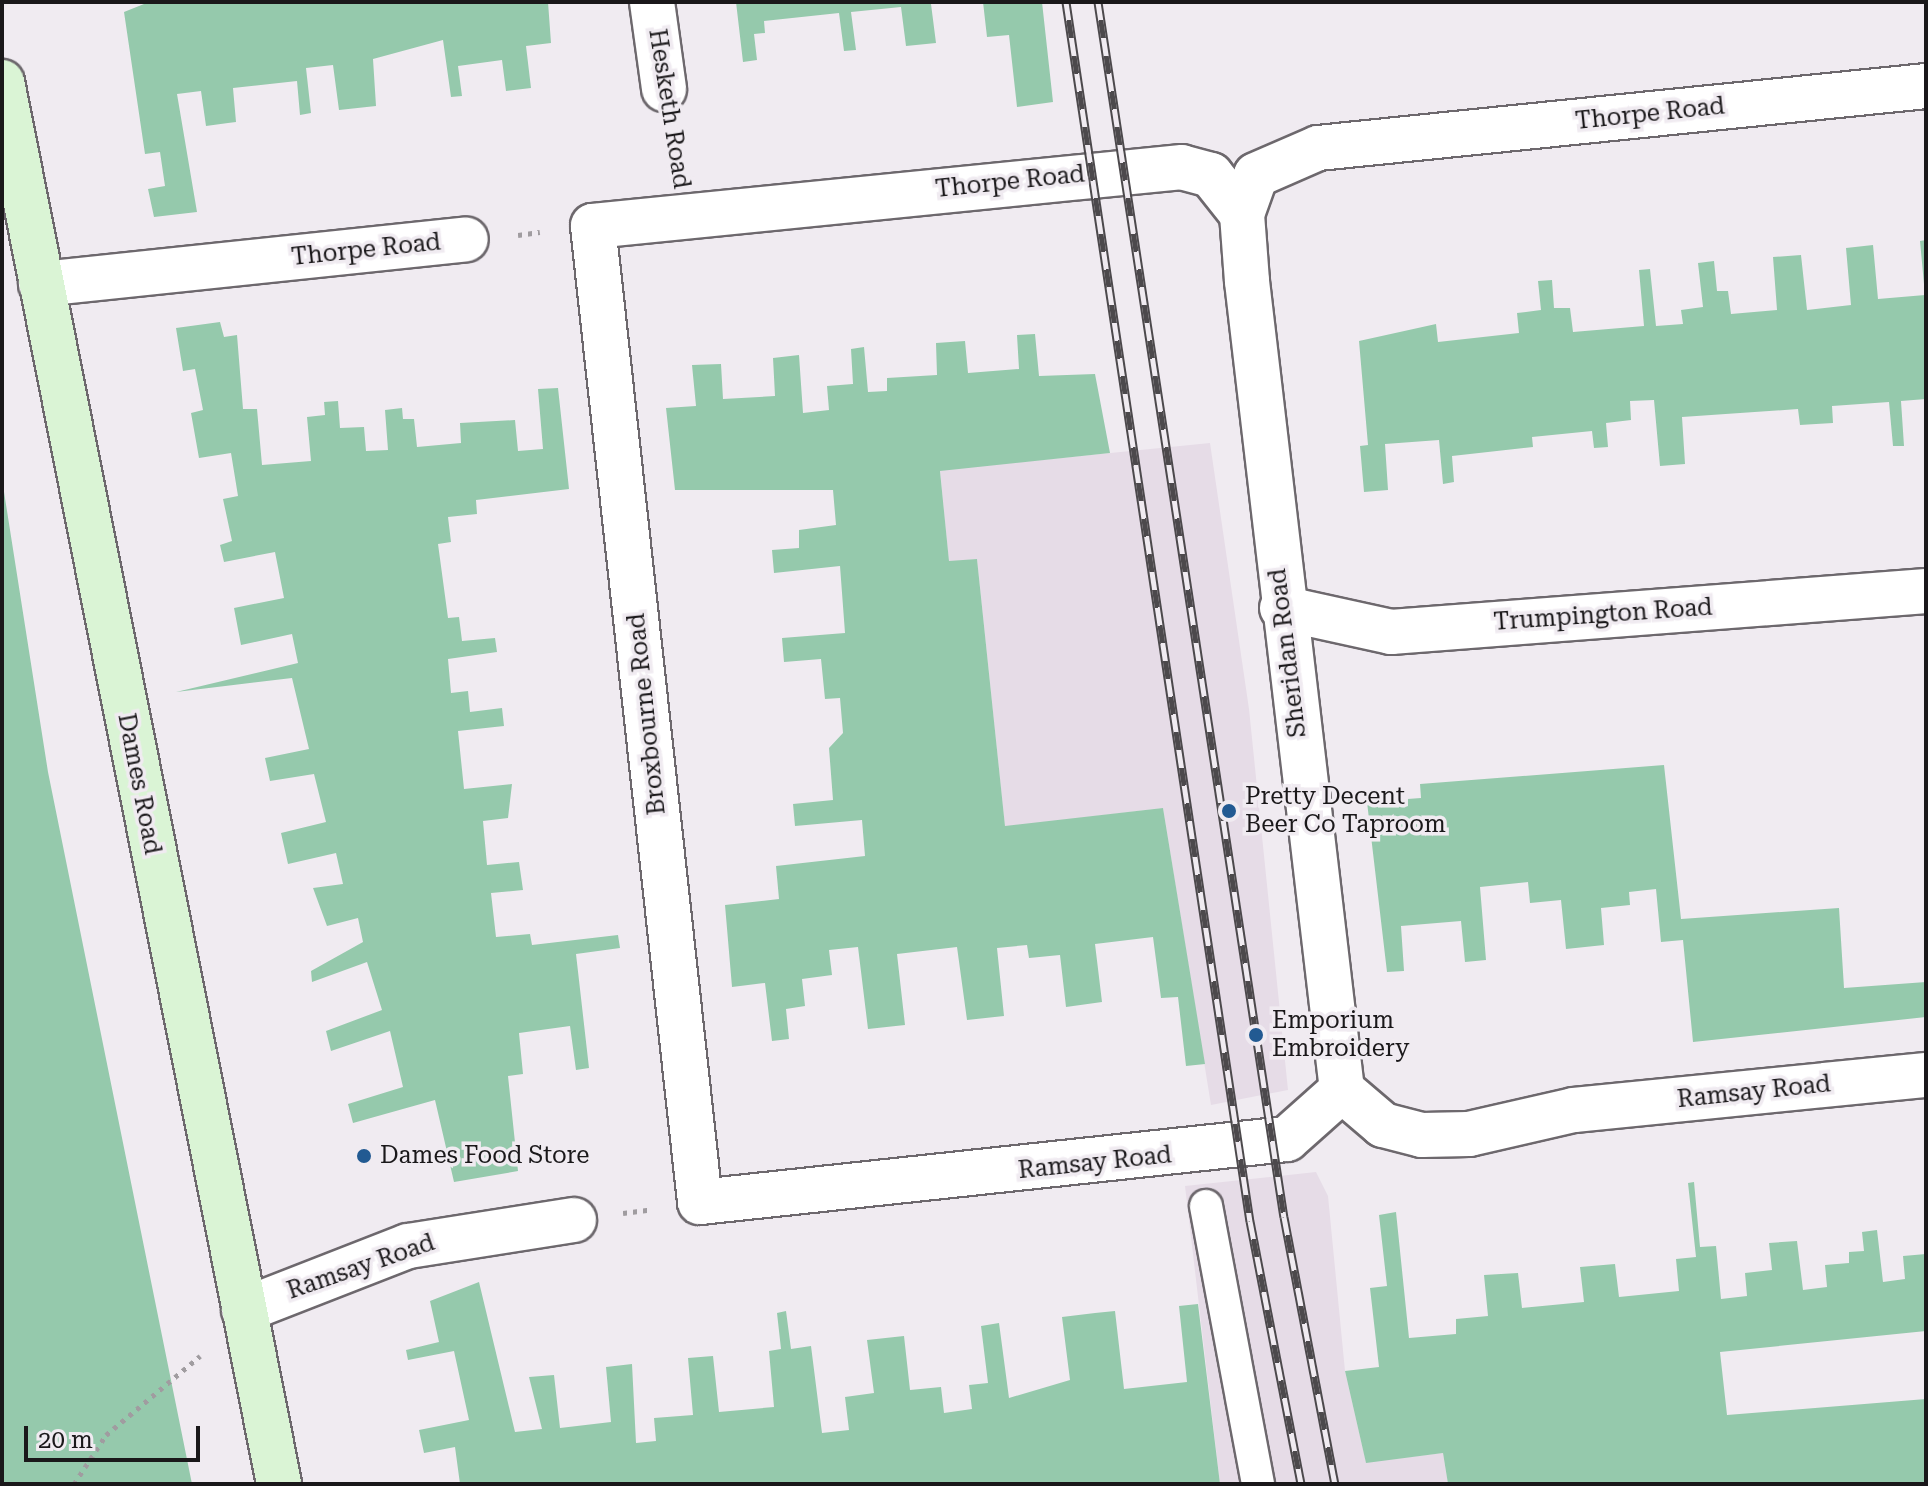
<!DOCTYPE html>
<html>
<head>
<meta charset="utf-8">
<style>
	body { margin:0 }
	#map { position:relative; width:1928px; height:1486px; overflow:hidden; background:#f0ebf1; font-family:"Roboto Serif",serif }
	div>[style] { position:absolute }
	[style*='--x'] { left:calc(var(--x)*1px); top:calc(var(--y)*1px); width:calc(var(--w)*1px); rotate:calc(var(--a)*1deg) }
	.built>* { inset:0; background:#e6dce7 }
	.green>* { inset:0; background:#95c9ac }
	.path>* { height:5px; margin-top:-2.5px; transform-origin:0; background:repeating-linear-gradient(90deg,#a09ca0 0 4px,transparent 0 10px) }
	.roads { filter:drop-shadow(2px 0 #6d686d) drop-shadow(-2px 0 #6d686d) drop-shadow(0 2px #6d686d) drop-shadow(0 -2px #6d686d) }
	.service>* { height:32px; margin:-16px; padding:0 16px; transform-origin:16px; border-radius:16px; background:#fff }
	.minor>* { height:44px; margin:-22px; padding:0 22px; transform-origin:22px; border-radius:22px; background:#fff }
	.secondary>* { height:44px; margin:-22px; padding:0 22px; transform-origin:22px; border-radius:22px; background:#daf4d5 }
	.rail>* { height:9px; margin-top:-4.5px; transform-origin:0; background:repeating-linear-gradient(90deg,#f0ebf1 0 18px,#4c494c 0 36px); box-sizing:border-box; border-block:2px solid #4c494c }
	.dots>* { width:22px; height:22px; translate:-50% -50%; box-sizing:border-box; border:4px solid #f0ebf1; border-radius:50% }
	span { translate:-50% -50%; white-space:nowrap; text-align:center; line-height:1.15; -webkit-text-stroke:7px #f0ebf1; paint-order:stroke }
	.street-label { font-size:24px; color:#1a181a }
	.poi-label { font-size:24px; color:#1a181a }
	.left { translate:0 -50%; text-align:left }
	.frame { position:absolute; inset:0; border:4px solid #1a181a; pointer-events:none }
	.scale { position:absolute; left:24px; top:1426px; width:176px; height:36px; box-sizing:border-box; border:4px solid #1a181a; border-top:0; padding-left:10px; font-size:24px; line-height:28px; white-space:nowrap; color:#1a181a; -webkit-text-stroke:6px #f0ebf1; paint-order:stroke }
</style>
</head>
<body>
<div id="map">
	<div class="built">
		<div style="clip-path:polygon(1210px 443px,1249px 709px,1288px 1090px,1211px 1105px,1163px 808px,1005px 827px,977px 559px,949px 562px,940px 470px)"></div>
		<div style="clip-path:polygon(1316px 1172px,1328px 1196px,1345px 1371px,1366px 1462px,1443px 1453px,1448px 1484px,1220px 1484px,1185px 1186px)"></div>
	</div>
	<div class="green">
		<div style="clip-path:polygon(149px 2px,548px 2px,551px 43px,526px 46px,531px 88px,506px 91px,502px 60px,458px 66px,462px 96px,451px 97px,443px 40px,373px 59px,376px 106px,339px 110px,333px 65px,306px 68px,311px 113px,300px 115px,297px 81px,233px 88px,236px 122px,228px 123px,206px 126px,201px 91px,177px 94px,197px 212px,154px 217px,148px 189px,165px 186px,160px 152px,145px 154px,124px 12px)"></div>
		<div style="clip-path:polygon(736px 2px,942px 2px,931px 4px,936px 43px,906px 46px,901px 7px,851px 12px,856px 50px,844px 51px,839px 13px,764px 21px,765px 33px,754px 34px,757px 60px,743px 62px)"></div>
		<div style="clip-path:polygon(983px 2px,1042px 2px,1053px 102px,1017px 107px,1009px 35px,987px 37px)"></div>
		<div style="clip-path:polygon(1926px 240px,1926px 399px,1901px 401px,1904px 446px,1893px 446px,1889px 402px,1832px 406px,1833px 423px,1816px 424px,1800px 425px,1798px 409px,1682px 417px,1685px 464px,1660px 466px,1654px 400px,1630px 401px,1631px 420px,1606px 423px,1608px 447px,1594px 448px,1592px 431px,1532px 437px,1533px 447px,1452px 456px,1454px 482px,1443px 484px,1439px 440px,1385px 444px,1388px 490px,1364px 492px,1360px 446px,1368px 445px,1359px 341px,1436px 324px,1438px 342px,1519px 333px,1517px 313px,1541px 310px,1538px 281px,1552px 280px,1554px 308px,1570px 308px,1573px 332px,1644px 326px,1639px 270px,1650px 269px,1656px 326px,1683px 324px,1681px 310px,1703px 307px,1698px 263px,1714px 261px,1717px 291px,1728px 291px,1731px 314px,1777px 310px,1773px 257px,1801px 255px,1807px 310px,1851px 305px,1846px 248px,1873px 245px,1878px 299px,1925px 295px,1920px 241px)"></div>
		<div style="clip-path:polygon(220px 322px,224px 337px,237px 335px,243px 409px,257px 409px,262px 465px,311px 461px,307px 417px,325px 415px,324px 402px,338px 401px,340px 428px,364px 427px,366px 451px,388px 450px,385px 410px,402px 408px,403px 419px,414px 419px,417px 447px,461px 443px,460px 423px,515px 420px,518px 451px,543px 449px,538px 389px,558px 388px,569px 489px,476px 500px,477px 514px,448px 517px,451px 542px,438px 544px,448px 618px,459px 617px,462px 641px,495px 638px,497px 652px,448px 659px,451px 693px,468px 691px,470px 712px,502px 708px,504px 726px,458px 731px,464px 789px,512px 784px,508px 818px,483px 821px,487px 865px,519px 862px,523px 890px,491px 893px,496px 937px,530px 934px,532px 945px,618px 935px,620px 948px,576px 954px,589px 1068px,576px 1070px,570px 1026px,519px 1033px,523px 1074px,508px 1076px,518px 1171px,454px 1182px,435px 1100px,353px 1123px,348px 1104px,403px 1087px,390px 1031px,331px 1051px,326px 1031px,382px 1010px,367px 962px,312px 982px,311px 971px,363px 942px,358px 918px,327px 926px,313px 888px,343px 884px,336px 853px,288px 864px,281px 833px,326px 822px,314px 774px,270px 781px,265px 758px,309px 749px,292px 678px,176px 692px,298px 663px,292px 634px,241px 645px,234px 608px,284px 598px,275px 552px,224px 562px,220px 545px,232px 541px,223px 499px,238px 496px,231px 453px,199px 458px,191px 413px,203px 410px,195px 369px,183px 371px,176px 328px)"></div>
		<div style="clip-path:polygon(1035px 334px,1039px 376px,1095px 374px,1110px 453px,940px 471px,949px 561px,977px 559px,1005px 826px,1163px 808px,1205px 1064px,1186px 1066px,1178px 997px,1161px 998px,1153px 937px,1095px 944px,1102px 1002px,1066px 1007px,1060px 955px,1029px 958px,1027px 945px,997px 948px,1004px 1016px,967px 1020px,957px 947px,897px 954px,905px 1025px,868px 1029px,858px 947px,829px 950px,832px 975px,802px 979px,805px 1006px,786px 1009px,789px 1039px,772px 1041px,765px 983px,732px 987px,725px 905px,779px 899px,776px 866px,865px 856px,862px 820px,795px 826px,793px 804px,833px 800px,829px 748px,843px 733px,840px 698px,825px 699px,821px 659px,784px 662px,782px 638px,845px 633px,840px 566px,774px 573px,772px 550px,799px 548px,799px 530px,836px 525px,833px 490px,675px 490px,666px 408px,696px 406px,692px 365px,721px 364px,723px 399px,775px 396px,773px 358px,799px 355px,803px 413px,829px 410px,827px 386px,853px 384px,851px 349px,864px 347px,868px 392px,887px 391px,887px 378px,937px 375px,936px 343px,965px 341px,968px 373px,1019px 369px,1017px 335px)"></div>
		<div style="clip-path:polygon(2px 479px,48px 772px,192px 1484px,2px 1484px)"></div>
		<div style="clip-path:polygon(1664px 765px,1681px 919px,1839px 908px,1844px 988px,1926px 982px,1926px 1017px,1693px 1042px,1683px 940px,1661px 942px,1656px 889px,1629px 892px,1630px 905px,1601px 908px,1604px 945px,1566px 949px,1561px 900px,1530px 903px,1528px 882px,1480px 887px,1486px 960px,1465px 962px,1461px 921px,1401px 926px,1404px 971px,1387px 972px,1367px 802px,1421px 798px,1420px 784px)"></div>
		<div style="clip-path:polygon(1694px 1182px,1700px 1247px,1716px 1246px,1721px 1299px,1747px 1296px,1745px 1273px,1772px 1270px,1769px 1243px,1797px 1241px,1803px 1290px,1827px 1287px,1825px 1265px,1849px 1263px,1849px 1252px,1864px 1251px,1862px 1232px,1877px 1230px,1883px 1282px,1905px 1279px,1903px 1256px,1926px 1254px,1926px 1331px,1720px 1352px,1727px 1415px,1926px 1399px,1926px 1484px,1448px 1484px,1443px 1453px,1366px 1463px,1345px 1371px,1379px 1367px,1370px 1288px,1387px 1286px,1379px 1215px,1396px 1212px,1409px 1338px,1456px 1334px,1456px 1319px,1488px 1316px,1484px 1275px,1518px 1273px,1522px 1308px,1584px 1302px,1580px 1267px,1615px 1264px,1619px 1297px,1679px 1291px,1676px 1259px,1696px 1257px,1688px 1183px)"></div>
		<div style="clip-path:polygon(479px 1282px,515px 1432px,542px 1429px,529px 1377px,554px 1375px,560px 1428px,611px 1422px,606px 1367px,632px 1364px,636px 1443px,656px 1441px,654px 1418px,693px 1415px,688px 1358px,713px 1356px,719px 1412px,774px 1407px,769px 1351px,781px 1349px,777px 1313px,786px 1311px,791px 1349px,811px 1346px,822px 1433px,849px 1430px,845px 1397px,874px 1393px,867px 1340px,904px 1336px,910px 1390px,941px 1387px,944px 1413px,972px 1409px,969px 1385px,988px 1383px,981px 1326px,999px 1323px,1009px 1398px,1070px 1380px,1062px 1317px,1095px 1313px,1115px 1311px,1124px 1389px,1187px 1382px,1179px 1306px,1198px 1304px,1220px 1484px,460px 1484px,455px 1447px,424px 1453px,419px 1430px,469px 1420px,454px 1351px,408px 1360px,406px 1350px,439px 1342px,430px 1301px)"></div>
	</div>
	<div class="path">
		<div style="--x:672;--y:139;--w:26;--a:81"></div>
		<div style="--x:518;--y:235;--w:22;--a:-8"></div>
		<div style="--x:623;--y:1213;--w:26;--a:-7"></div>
		<div style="--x:74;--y:1484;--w:59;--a:-56.9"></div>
		<div style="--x:106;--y:1435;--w:123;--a:-40"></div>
	</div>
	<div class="roads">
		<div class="service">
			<div style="--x:1206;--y:1206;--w:283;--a:79.4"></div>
		</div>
		<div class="minor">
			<div style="--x:652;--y:2;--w:88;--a:82.1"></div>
			<div style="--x:1242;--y:214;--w:50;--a:-128.5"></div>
			<div style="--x:1211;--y:175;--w:30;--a:-165"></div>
			<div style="--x:1182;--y:167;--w:592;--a:174.28"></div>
			<div style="--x:593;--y:226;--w:982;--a:83.74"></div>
			<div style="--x:700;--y:1202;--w:590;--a:-6.13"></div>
			<div style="--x:1287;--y:1139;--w:74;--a:-41.7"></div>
			<div style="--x:41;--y:284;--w:427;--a:-6"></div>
			<div style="--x:1282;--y:608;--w:112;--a:12.4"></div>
			<div style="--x:1391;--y:632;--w:537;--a:-4.38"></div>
			<div style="--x:1342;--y:1090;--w:815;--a:-96.7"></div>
			<div style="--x:1247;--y:281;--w:67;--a:-94.3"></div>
			<div style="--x:1242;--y:214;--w:41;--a:-70.3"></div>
			<div style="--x:1256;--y:175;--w:68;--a:-23.5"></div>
			<div style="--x:1318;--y:148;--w:611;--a:-5.82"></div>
			<div style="--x:1342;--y:1090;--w:54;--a:40.5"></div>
			<div style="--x:1383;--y:1125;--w:40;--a:14.4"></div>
			<div style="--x:1422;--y:1135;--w:47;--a:-1.2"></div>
			<div style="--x:1469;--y:1134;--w:108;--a:-12.9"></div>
			<div style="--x:1574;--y:1110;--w:354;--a:-5.7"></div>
			<div style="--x:244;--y:1310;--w:176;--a:-21.3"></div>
			<div style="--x:408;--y:1246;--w:168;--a:-8.9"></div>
		</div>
		<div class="secondary">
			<div style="--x:2;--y:82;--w:1429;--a:78.82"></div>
		</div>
	</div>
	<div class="rail">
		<div style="--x:1066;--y:2;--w:1233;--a:81.42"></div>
		<div style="--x:1250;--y:1221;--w:268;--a:79"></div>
		<div style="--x:1098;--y:2;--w:1229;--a:81.3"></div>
		<div style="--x:1284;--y:1217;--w:272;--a:79.2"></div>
	</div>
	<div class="dots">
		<div style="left:1229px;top:811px;background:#225a92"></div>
		<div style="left:1256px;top:1035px;background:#225a92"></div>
		<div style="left:364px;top:1156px;background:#225a92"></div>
	</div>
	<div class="street-label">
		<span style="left:669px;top:109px;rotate:81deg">Hesketh Road</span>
		<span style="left:1650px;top:114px;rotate:-6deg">Thorpe Road</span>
		<span style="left:1010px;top:182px;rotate:-6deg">Thorpe Road</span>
		<span style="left:366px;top:250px;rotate:-6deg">Thorpe Road</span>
		<span style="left:1603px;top:615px;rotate:-4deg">Trumpington Road</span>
		<span style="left:1288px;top:653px;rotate:-97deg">Sheridan Road</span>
		<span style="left:647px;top:714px;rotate:-96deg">Broxbourne Road</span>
		<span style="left:139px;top:784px;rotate:79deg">Dames Road</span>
		<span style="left:1754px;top:1092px;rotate:-6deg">Ramsay Road</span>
		<span style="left:1095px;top:1163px;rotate:-6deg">Ramsay Road</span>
		<span style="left:361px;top:1267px;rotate:-19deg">Ramsay Road</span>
	</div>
	<div class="poi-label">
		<span class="left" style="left:1245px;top:811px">Pretty Decent<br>Beer Co Taproom</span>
		<span class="left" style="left:1272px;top:1035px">Emporium<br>Embroidery</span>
		<span class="left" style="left:380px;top:1156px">Dames Food Store</span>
	</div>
	<div class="frame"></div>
	<div class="scale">20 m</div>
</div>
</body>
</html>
